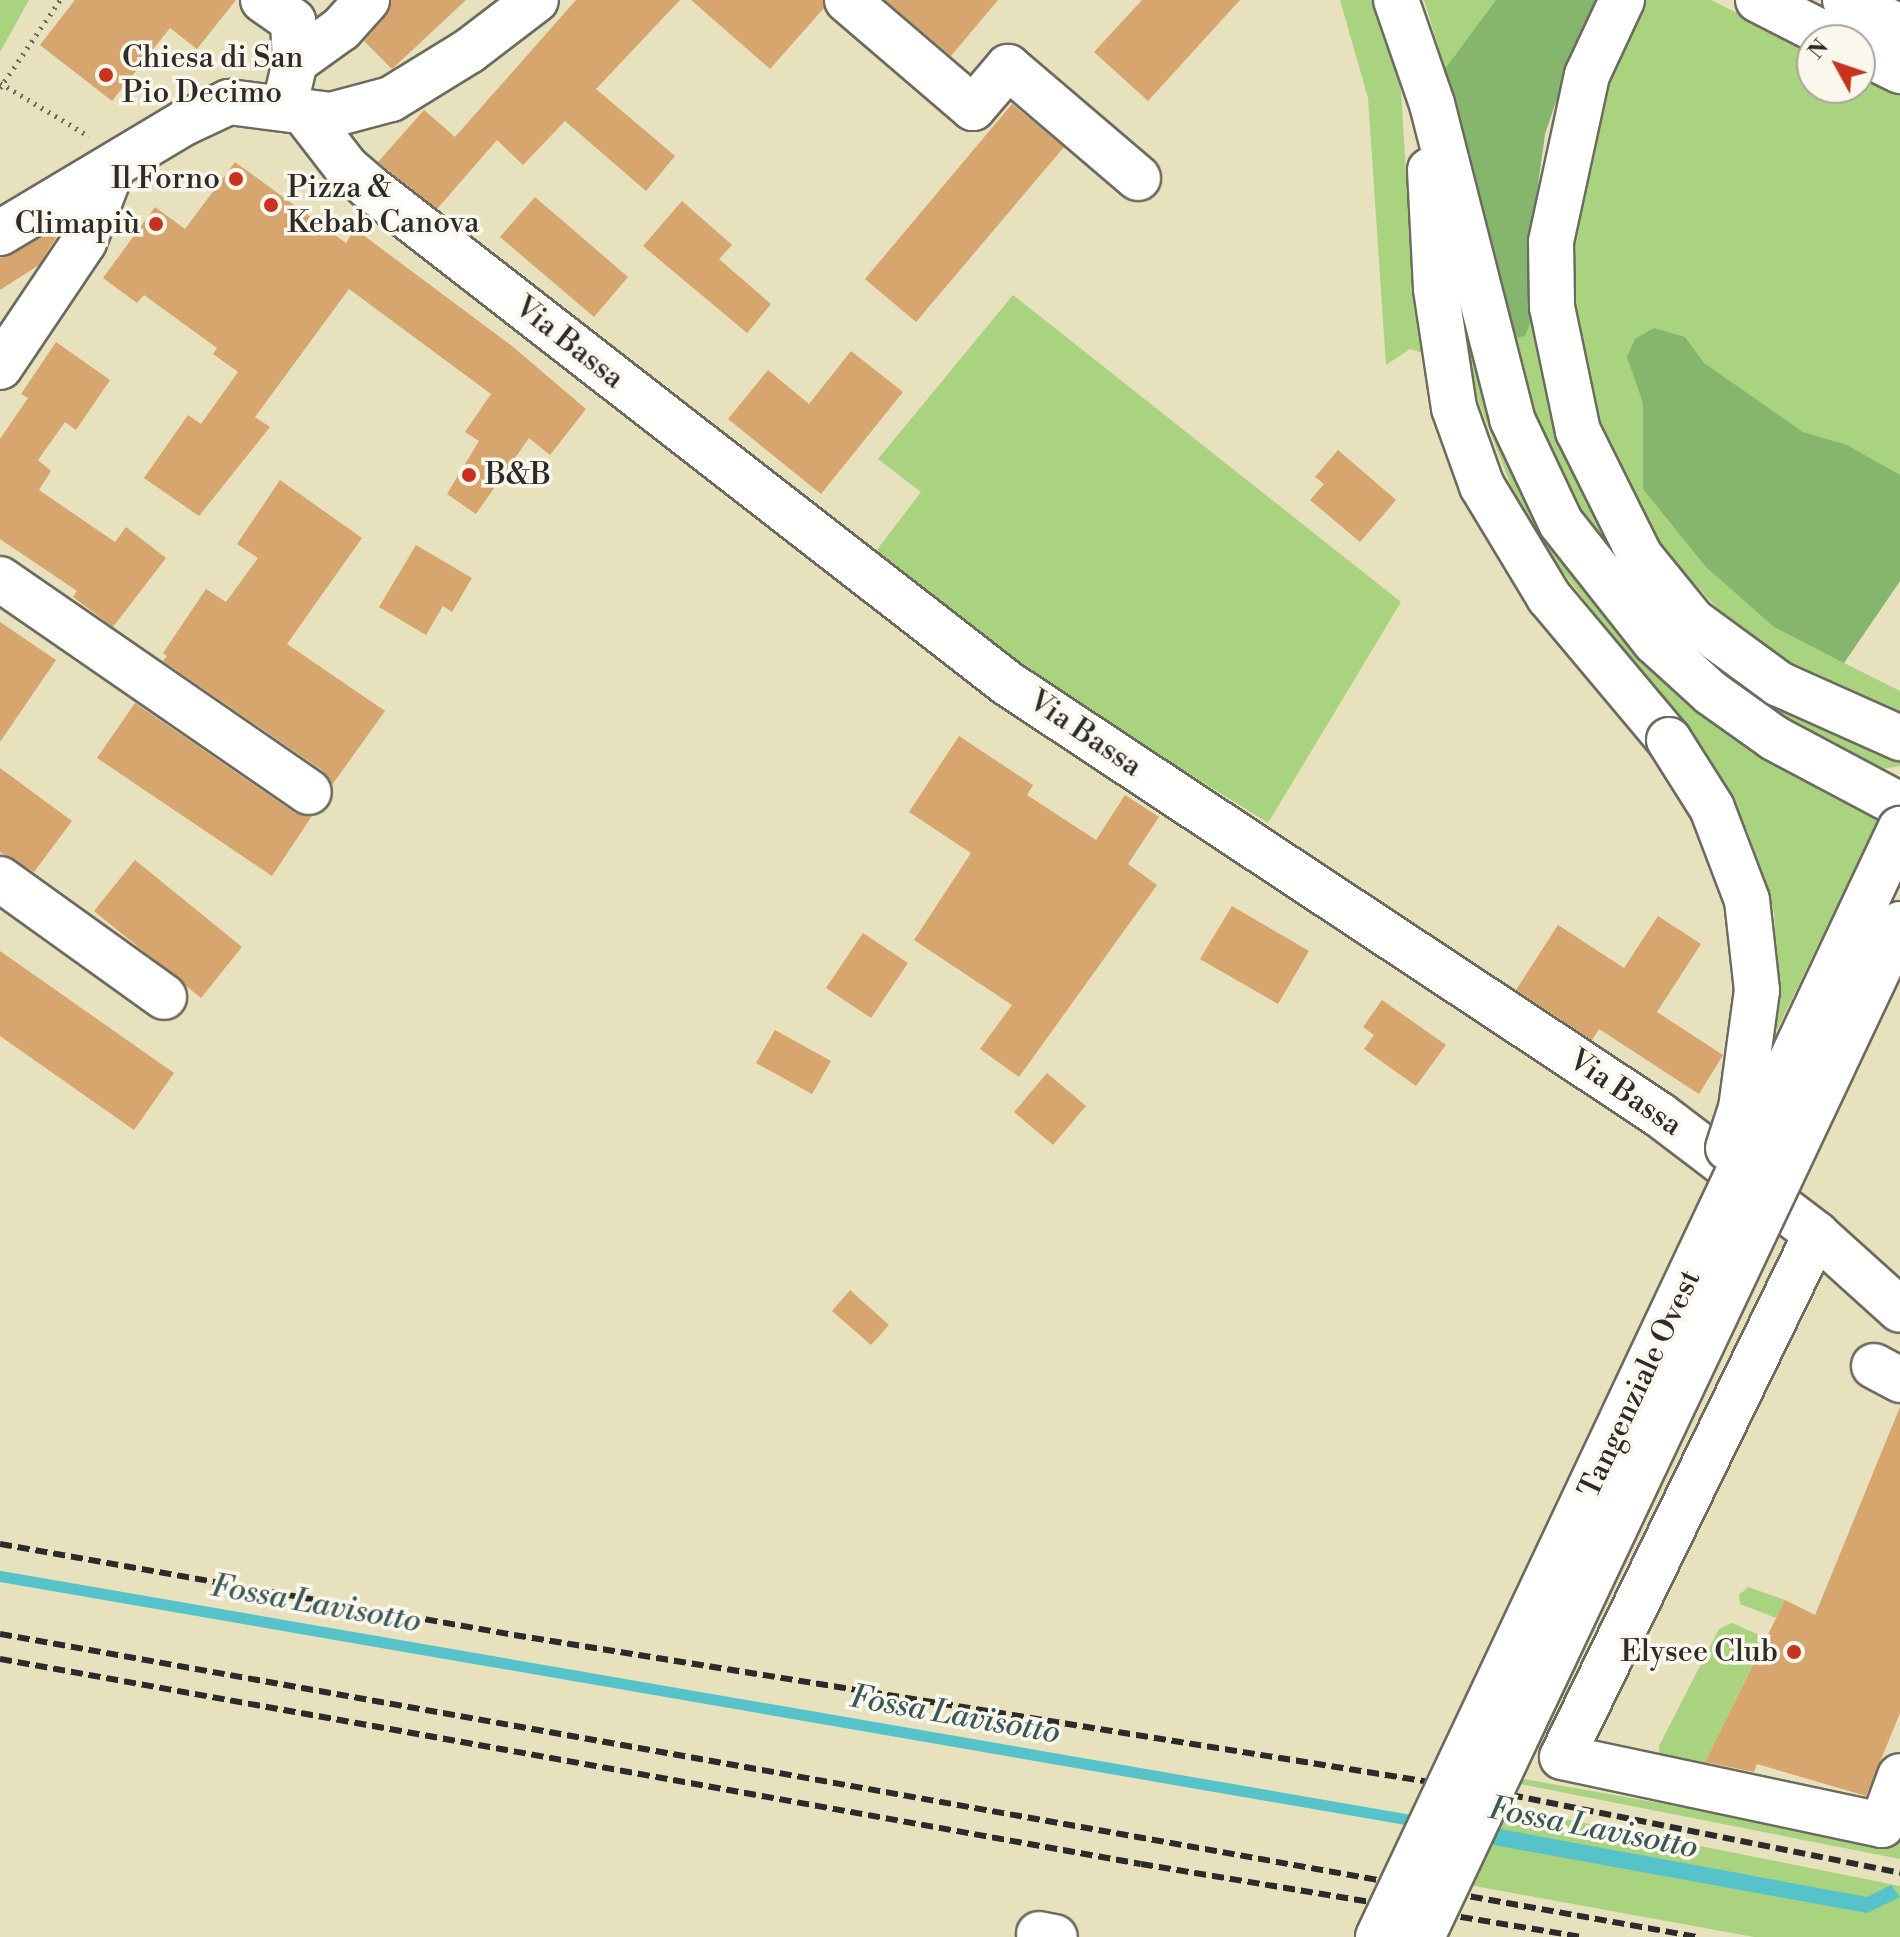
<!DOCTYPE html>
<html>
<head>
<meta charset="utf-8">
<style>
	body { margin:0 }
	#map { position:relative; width:1900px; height:1937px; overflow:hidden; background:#e8e1be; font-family:"Libre Bodoni",serif }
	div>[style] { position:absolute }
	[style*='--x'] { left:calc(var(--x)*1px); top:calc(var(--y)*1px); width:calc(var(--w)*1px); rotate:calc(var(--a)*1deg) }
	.green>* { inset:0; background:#a9d37f }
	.forest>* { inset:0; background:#86b56e }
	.water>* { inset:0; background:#55c3c9 }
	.stream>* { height:11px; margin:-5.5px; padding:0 5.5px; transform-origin:5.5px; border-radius:5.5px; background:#55c3c9 }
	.building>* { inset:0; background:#d7a56e }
	.path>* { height:5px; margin-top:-2.5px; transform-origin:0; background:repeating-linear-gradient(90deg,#6d6b5e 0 2px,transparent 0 8px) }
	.roads { filter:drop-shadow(2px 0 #6d6b5e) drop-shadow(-2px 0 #6d6b5e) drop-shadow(0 2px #6d6b5e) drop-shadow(0 -2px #6d6b5e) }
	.minor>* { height:44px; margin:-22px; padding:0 22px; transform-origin:22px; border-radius:22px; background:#fff }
	.major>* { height:44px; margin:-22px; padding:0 22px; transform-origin:22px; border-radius:22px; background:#fff }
	.highway>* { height:44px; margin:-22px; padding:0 22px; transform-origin:22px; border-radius:22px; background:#fff }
	.rail>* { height:6px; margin-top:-3px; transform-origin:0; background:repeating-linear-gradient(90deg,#2b2b2b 0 12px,transparent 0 18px) }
	.bridges { filter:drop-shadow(2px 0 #6d6b5e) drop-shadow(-2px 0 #6d6b5e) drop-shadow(0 2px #6d6b5e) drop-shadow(0 -2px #6d6b5e) }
	.highway-bridge>* { height:44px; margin:-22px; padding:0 22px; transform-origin:22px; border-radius:22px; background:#fff }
	.dots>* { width:22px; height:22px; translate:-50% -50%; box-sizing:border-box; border:4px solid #fbf7ec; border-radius:50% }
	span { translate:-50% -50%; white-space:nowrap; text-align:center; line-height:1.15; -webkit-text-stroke:7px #fbf7ec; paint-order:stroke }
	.poi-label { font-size:30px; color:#2b2b2b }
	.left { translate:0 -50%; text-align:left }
	.right { translate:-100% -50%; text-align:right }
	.street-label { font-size:30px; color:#2b2b2b }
	.water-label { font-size:32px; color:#38595a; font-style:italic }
	.north { position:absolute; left:1796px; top:24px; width:80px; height:80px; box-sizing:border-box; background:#fbf7ec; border:2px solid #a8a59f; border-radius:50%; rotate:310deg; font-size:22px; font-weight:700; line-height:32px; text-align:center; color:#2b2b2b }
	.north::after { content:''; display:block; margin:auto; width:28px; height:36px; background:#c8321e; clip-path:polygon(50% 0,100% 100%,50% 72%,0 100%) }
</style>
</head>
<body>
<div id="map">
	<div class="green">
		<div style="clip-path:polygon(0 0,29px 0,0 52px)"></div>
		<div style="clip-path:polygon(1340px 0,1381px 0,1401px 92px,1412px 265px,1429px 355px,1410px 349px,1386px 365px,1368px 98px)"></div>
		<div style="clip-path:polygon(1424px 0,1600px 0,1575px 45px,1545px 134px,1530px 242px,1540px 359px,1571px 456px,1614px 540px,1900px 753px,1900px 766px,1868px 771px,1742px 693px,1623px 579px,1581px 512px,1531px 411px,1471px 198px,1445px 69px)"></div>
		<div style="clip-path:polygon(1643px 0,1711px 0,1812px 50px,1812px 88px,1860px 88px,1860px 74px,1900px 94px,1900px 581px,1844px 663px,1900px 691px,1900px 717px,1798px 671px,1716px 607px,1665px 551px,1589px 410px,1566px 254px,1615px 51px)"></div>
		<div style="clip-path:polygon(1454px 293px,1559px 543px,1881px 815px,1773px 1038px,1778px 1012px,1774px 912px,1748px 832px,1709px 758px,1550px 556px,1513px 491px,1464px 364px)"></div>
		<div style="clip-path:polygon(1013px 295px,1401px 602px,1268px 823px,1017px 666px,873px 555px,921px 492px,878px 459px)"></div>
		<div style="clip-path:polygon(1748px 1587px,1785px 1600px,1776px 1618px,1740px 1604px,1739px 1595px)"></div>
		<div style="clip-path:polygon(1732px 1623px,1766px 1638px,1699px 1774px,1659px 1763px,1659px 1746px,1719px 1629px)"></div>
		<div style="clip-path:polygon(1518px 1778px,1895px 1845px,1900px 1833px,1900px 1859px,1515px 1783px)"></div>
		<div style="clip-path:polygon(1505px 1807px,1900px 1886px,1900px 1937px,1754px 1937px,1469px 1885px)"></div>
	</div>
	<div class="forest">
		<div style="clip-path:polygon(1496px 0,1600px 0,1575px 45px,1545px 134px,1530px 242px,1534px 313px,1525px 336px,1507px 339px,1445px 69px)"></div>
		<div style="clip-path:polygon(1654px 328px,1685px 337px,1704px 363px,1803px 432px,1847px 445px,1900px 475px,1900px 581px,1844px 663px,1774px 627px,1706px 567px,1643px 489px,1643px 403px,1627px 357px,1635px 339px)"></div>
	</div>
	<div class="water">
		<div style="clip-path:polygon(1495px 1828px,1867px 1897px,1891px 1885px,1900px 1897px,1867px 1913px,1488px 1844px)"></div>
	</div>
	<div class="stream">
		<div style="--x:0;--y:1576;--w:1443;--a:9.81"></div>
	</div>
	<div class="building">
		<div style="clip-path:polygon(75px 0,236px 0,197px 49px,170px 28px,112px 101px,40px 45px)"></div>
		<div style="clip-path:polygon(391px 0,466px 0,392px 69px,364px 41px,386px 16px)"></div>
		<div style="clip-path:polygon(576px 0,680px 0,596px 89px,675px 156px,646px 191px,565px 121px,523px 165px,497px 140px,437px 209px,378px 162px,424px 110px,455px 137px)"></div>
		<div style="clip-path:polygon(691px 0,823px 0,824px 8px,770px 69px)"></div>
		<div style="clip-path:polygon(885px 0,998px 0,951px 56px)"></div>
		<div style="clip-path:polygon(1142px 0,1240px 0,1148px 101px,1094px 52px)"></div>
		<div style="clip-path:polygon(1012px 104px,1064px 147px,916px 322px,865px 279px)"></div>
		<div style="clip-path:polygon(235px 162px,346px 243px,355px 229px,512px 346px,586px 409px,550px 455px,529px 438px,476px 514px,447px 494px,479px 441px,465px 432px,491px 394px,349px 289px,255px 417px,270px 427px,199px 516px,144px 478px,188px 415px,201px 424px,238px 372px,213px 354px,217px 348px,144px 295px,137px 303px,103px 278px,155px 207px,185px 229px)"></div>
		<div style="clip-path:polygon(535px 197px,628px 277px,594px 317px,500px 237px)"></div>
		<div style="clip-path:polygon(682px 201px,732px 245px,719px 259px,771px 304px,747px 333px,643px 246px)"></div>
		<div style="clip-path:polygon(64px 225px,39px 265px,0 290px,0 258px)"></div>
		<div style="clip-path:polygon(56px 342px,110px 380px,76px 430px,65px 422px,38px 460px,51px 471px,39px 490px,115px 542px,126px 527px,166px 558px,113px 627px,73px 597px,77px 591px,0 539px,0 439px,28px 398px,21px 394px)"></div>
		<div style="clip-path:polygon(851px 351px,903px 392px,821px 494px,728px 419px,768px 370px,809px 404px)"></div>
		<div style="clip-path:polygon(1338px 450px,1396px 500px,1360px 542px,1310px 500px,1324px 484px,1315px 477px)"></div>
		<div style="clip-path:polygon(280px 480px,362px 538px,287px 644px,385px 711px,332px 785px,323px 771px,163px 661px,167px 656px,163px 653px,206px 589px,226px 602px,258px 558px,237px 544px)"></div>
		<div style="clip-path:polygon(416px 545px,472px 578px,452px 612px,443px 606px,426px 635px,379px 607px)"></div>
		<div style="clip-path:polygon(0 622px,56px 660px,0 742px)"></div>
		<div style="clip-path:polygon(135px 703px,295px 813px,312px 816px,272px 876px,97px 758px)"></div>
		<div style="clip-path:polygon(959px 736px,1033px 785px,1027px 795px,1096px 840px,1125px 795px,1159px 817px,1128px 864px,1157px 885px,1019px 1077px,980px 1049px,1012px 1005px,914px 940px,971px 853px,909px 812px)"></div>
		<div style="clip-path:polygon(0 768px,72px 821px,34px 872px,0 852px)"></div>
		<div style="clip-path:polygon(135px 860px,242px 947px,201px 998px,94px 911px)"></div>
		<div style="clip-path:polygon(1232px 906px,1309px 951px,1278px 1004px,1200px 959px)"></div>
		<div style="clip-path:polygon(1658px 916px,1701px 944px,1657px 1012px,1723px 1055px,1699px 1094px,1599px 1029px,1592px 1040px,1516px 990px,1558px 925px,1624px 968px)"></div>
		<div style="clip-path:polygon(863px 933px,908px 963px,871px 1018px,826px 988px)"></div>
		<div style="clip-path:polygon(0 951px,174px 1073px,134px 1130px,0 1036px)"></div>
		<div style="clip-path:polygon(1382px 1000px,1446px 1045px,1416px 1086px,1364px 1049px,1374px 1035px,1363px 1027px)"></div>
		<div style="clip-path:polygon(775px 1030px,831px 1061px,812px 1094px,756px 1063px)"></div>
		<div style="clip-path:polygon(1047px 1073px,1086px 1106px,1053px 1145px,1014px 1112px)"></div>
		<div style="clip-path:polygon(850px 1290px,889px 1325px,871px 1345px,832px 1311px)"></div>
		<div style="clip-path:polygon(1900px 1407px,1900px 1713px,1866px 1796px,1757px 1764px,1754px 1772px,1705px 1762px,1785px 1600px,1815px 1615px)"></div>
	</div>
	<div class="path">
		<div style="--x:0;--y:83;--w:104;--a:30.8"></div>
		<div style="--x:0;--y:88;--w:107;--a:-55.7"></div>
	</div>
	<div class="roads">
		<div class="minor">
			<div style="--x:263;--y:0;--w:37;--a:35"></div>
			<div style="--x:293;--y:21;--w:41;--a:87.2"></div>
			<div style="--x:295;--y:62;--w:47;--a:103.4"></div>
			<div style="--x:847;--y:0;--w:166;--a:40.6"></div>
			<div style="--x:973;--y:108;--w:54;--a:-49.5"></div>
			<div style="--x:1008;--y:67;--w:171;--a:40.5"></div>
			<div style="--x:295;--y:62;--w:57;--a:-35.7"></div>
			<div style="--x:341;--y:29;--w:39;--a:-48"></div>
			<div style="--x:305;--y:114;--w:67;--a:52.3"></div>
			<div style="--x:346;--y:167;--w:30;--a:41"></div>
			<div style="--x:369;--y:187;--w:808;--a:37.86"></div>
			<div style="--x:1007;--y:683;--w:783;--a:33.49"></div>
			<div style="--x:1660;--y:1115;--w:196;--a:37.3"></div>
			<div style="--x:1816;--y:1234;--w:113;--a:42.1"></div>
			<div style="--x:0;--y:233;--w:214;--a:-30.9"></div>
			<div style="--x:184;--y:123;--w:50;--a:-25"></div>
			<div style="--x:229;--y:102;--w:103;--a:7.3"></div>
			<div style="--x:331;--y:115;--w:62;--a:-14.9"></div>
			<div style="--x:391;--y:99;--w:92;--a:-31.6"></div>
			<div style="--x:469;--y:51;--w:84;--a:-37.3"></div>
			<div style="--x:0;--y:367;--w:151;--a:-56.1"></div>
			<div style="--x:84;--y:242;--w:78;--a:-69"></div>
			<div style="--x:0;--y:579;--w:375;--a:34.6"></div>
			<div style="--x:0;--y:879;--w:202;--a:35.7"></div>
			<div style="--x:1816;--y:1234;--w:581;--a:115.9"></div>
			<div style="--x:1562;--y:1757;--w:327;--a:12"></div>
			<div style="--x:1882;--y:1825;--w:52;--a:-69.8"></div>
			<div style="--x:1874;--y:1366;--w:30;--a:28"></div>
			<div style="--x:1039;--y:1934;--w:16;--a:11"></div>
		</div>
		<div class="major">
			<div style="--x:1758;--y:0;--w:89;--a:26.9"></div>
			<div style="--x:1845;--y:0;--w:61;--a:26.1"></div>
			<div style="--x:1860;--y:51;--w:45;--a:26.6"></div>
		</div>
		<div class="highway">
			<div style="--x:1396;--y:0;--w:110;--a:70.9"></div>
			<div style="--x:1432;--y:104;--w:325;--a:75.7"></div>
			<div style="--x:1512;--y:419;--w:115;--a:64.8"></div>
			<div style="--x:1561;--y:523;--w:152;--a:51.7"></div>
			<div style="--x:1655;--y:642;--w:76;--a:42.3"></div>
			<div style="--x:1711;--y:693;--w:77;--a:35.5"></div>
			<div style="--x:1774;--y:738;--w:143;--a:28"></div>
			<div style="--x:1622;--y:0;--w:83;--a:115"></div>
			<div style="--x:1587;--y:75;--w:171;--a:102.2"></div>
			<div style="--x:1551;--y:242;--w:65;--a:89.1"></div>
			<div style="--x:1552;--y:307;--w:127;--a:78.2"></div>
			<div style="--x:1578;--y:431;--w:140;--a:63.6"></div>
			<div style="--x:1640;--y:556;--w:84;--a:50.8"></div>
			<div style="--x:1693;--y:621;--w:107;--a:36.2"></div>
			<div style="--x:1779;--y:684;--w:133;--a:24.1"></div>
			<div style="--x:1430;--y:170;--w:119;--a:87.1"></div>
			<div style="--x:1436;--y:289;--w:120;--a:81.4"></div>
			<div style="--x:1454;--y:408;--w:83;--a:70.3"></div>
			<div style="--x:1482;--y:486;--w:130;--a:58.9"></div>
			<div style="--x:1549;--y:597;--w:187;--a:50"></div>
		</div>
	</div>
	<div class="rail">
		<div style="--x:0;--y:1544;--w:522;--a:10.04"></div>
		<div style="--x:514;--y:1635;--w:1010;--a:9.12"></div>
		<div style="--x:1511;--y:1795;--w:397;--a:11.3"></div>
		<div style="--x:0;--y:1634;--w:1725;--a:10.12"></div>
		<div style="--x:0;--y:1659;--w:1159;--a:10.19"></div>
		<div style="--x:1141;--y:1864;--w:446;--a:9.4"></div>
	</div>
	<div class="bridges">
		<div class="highway-bridge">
			<div style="--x:1669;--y:740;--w:80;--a:57.7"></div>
			<div style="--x:1712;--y:808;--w:98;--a:69.2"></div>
			<div style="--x:1747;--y:900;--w:91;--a:83.7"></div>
			<div style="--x:1757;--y:990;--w:119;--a:97.7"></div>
			<div style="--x:1741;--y:1108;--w:42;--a:108"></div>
			<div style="--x:1378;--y:1937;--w:1225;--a:-64.77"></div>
			<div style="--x:1422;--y:1937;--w:1120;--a:-64.74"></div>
		</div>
	</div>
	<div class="dots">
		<div style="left:106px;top:75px;background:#c8321e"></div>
		<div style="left:236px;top:179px;background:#c8321e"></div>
		<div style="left:271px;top:205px;background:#c8321e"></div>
		<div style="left:156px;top:224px;background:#c8321e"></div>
		<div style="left:469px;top:475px;background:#c8321e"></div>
		<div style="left:1794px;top:1652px;background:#c8321e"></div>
	</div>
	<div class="poi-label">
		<span class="left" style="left:122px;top:75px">Chiesa di San<br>Pio Decimo</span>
		<span class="right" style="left:220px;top:179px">Il Forno</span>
		<span class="left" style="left:287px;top:205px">Pizza &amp;<br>Kebab Canova</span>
		<span class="right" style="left:140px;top:224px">Climapiù</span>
		<span class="left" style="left:485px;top:475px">B&amp;B</span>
		<span class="right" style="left:1778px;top:1652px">Elysee Club</span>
	</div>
	<div class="street-label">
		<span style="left:569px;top:343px;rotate:38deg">Via Bassa</span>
		<span style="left:1085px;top:734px;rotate:34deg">Via Bassa</span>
		<span style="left:1625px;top:1093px;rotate:34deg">Via Bassa</span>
		<span style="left:1640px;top:1384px;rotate:-65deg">Tangenziale Ovest</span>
	</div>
	<div class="water-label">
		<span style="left:316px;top:1604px;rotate:10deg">Fossa Lavisotto</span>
		<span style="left:955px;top:1715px;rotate:10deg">Fossa Lavisotto</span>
		<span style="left:1593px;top:1828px;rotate:11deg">Fossa Lavisotto</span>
	</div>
	<div class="north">N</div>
</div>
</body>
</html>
